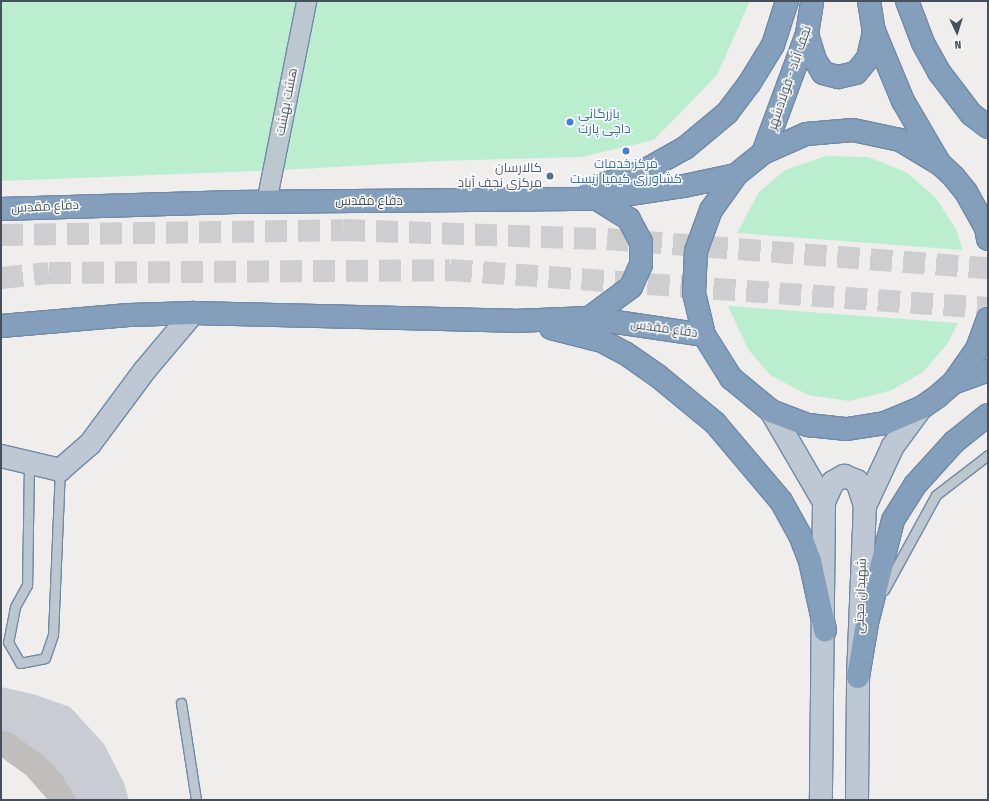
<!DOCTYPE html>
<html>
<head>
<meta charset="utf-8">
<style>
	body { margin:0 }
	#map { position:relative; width:989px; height:801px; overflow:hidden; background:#f0eded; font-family:"Fira Sans Condensed",Cairo,sans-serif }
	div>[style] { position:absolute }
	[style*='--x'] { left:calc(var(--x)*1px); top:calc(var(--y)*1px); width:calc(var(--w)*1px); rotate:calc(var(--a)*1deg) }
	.green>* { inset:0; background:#baeecf }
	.shadow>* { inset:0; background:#0003 }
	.building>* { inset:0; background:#c9ccd2 }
	.highway-tunnel>* { height:22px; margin-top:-11px; transform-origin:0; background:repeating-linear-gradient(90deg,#ceced0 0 22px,transparent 0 33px) }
	.roads { filter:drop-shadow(1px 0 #708aa7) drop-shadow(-1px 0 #708aa7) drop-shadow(0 1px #708aa7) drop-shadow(0 -1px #708aa7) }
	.lane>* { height:9px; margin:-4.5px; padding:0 4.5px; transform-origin:4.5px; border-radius:4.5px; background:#bdc7cf }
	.street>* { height:19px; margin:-9.5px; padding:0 9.5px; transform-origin:9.5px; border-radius:9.5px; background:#bdc7cf }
	.secondary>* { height:22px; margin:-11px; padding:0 11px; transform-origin:11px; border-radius:11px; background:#bdc8d4 }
	.highway>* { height:22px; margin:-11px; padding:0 11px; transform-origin:11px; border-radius:11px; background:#849fbc }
	.dots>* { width:11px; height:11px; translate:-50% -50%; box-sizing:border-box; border:2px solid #fff; border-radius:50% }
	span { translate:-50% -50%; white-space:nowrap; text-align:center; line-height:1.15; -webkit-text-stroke:3px #fff; paint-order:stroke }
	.street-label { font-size:13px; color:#45505a }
	.shop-label { font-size:13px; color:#366cbe }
	.left { translate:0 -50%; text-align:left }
	.service-label { font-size:13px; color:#4e5e75 }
	.right { translate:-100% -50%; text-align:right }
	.frame { position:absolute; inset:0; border:2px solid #45505a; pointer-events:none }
	.north { position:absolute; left:937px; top:12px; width:40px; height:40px; -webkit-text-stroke:3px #fff; paint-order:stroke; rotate:176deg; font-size:11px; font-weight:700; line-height:16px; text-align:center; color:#45505a }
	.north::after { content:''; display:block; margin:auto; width:14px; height:18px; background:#45505a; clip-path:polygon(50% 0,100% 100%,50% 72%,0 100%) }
</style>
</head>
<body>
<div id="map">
	<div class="green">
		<div style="clip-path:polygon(1px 1px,750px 1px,717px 75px,654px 140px,581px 157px,438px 161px,282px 170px,1px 181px)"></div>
		<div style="clip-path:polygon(826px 156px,868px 157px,906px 172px,935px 197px,956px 229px,963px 250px,737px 233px,759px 192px,785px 170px)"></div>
		<div style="clip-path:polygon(728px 306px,958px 323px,948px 343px,923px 372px,890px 391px,849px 401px,808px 395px,770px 375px,748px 349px)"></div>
	</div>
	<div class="shadow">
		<div style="clip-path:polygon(1px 688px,128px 800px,48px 800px,26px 775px,1px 757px)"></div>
	</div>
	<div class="building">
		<div style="clip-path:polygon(1px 687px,33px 694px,70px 707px,104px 744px,124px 783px,129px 800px,77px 800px,62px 775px,45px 757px,10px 732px,1px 731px)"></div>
	</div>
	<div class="highway-tunnel">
		<div style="--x:1;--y:235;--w:342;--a:-0.8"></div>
		<div style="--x:343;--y:230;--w:264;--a:2"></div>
		<div style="--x:607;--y:239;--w:382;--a:4.4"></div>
		<div style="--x:1;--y:278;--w:48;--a:-5.9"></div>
		<div style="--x:49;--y:273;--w:401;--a:-0.4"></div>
		<div style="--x:450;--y:270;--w:539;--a:4.04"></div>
	</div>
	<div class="roads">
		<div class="lane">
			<div style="--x:29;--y:463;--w:122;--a:90.9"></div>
			<div style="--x:27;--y:585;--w:25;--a:119"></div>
			<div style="--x:15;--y:607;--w:36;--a:101"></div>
			<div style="--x:8;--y:642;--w:24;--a:60"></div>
			<div style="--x:20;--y:663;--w:25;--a:-11"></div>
			<div style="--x:45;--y:658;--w:24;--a:-71"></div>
			<div style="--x:53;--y:635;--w:165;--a:-87.6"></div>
			<div style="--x:884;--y:590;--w:108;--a:-61.3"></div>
			<div style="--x:936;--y:495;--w:66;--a:-37.6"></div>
			<div style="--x:181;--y:703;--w:98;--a:81.2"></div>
		</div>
		<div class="street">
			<div style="--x:266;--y:202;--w:205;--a:-78.7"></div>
		</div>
		<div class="secondary">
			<div style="--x:771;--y:411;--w:105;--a:59.8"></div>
			<div style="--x:824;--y:502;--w:298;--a:90.6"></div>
			<div style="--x:1;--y:456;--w:61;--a:13.3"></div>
			<div style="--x:60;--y:470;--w:40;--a:-41"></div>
			<div style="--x:90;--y:444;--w:92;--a:-53.4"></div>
			<div style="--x:145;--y:370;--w:75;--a:-49.9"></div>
			<div style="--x:824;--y:502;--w:22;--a:-66"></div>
			<div style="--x:833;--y:482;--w:13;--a:-29"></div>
			<div style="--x:844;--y:476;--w:14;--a:21"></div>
			<div style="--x:857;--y:481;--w:26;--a:72"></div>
			<div style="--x:857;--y:800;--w:123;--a:-89.5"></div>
			<div style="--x:858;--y:677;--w:171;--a:-87.7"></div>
			<div style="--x:865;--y:506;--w:66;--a:-65"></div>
			<div style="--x:893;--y:446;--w:47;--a:-53.6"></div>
		</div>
		<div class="highway">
			<div style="--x:869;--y:1;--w:30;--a:81"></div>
			<div style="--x:874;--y:31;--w:76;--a:67.5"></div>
			<div style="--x:903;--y:101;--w:69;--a:59.7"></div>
			<div style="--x:907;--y:1;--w:45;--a:69.1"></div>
			<div style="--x:923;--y:43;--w:33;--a:61"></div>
			<div style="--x:939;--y:72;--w:53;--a:52.7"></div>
			<div style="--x:971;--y:114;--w:21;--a:37"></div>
			<div style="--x:807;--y:34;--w:27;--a:73"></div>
			<div style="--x:815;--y:60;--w:15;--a:58"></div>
			<div style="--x:823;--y:73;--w:16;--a:15"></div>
			<div style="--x:838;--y:77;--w:18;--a:-13"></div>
			<div style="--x:856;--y:73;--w:19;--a:-51"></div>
			<div style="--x:868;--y:58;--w:28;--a:-77"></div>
			<div style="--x:763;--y:153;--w:127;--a:-69.7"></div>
			<div style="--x:807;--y:34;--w:33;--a:-81"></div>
			<div style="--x:592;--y:188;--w:50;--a:-17.4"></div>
			<div style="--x:640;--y:173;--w:51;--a:-29.1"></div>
			<div style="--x:685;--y:148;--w:55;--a:-39.8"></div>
			<div style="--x:727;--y:113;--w:36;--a:-53"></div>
			<div style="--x:749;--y:84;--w:46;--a:-58.4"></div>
			<div style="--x:773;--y:45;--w:46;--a:-72.3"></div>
			<div style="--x:1;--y:209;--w:234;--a:-1.7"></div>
			<div style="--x:235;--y:202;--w:362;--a:-0.5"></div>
			<div style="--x:597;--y:199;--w:88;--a:-8.5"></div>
			<div style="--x:684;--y:186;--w:53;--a:-11.9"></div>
			<div style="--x:988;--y:239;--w:11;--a:-100"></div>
			<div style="--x:986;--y:228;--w:41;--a:-119.1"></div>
			<div style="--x:966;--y:192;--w:19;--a:-129"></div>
			<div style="--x:954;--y:177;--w:19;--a:-137"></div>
			<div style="--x:940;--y:164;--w:47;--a:-149"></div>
			<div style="--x:900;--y:140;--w:48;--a:-168"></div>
			<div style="--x:853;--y:130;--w:47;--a:175.1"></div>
			<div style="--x:806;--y:134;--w:47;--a:156.2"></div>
			<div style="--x:763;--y:153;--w:35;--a:141"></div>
			<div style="--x:736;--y:175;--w:43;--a:125.5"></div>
			<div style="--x:711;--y:210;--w:44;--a:110.1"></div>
			<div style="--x:696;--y:251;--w:42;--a:92.7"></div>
			<div style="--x:694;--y:293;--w:43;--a:76.6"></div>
			<div style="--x:704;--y:335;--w:51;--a:57.9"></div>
			<div style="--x:731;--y:378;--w:52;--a:39.5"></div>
			<div style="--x:771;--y:411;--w:40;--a:21"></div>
			<div style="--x:808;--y:425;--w:39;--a:6"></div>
			<div style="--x:847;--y:429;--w:38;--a:-9"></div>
			<div style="--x:885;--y:423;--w:39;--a:-23"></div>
			<div style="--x:921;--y:408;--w:21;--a:-35"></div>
			<div style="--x:938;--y:396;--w:20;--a:-41"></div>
			<div style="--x:953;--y:383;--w:42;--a:-54.8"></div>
			<div style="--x:977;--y:349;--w:32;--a:-70"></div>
			<div style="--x:589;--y:318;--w:52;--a:-36.4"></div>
			<div style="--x:631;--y:287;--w:24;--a:-66"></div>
			<div style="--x:641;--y:265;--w:23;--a:-90"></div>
			<div style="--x:641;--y:242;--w:26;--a:-118"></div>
			<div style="--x:629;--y:219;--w:38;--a:-148"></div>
			<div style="--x:1;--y:326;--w:128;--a:-4.9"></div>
			<div style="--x:129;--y:315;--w:64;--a:-1.8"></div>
			<div style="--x:193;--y:313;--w:321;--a:1.4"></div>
			<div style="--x:514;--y:321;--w:75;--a:-2.3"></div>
			<div style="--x:589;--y:318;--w:116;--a:8.4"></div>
			<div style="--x:551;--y:328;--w:53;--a:14.3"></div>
			<div style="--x:602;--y:341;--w:26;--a:28"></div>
			<div style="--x:625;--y:353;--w:40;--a:34.9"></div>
			<div style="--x:658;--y:376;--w:74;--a:39.5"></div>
			<div style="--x:715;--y:423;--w:102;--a:49.8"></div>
			<div style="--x:781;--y:501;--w:39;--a:61"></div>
			<div style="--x:800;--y:535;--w:28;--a:69"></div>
			<div style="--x:810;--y:561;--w:71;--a:77.7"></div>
			<div style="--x:953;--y:383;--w:37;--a:-20"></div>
			<div style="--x:858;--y:677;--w:55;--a:-80.5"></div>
			<div style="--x:867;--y:623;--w:106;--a:-75.8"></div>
			<div style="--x:893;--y:520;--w:41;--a:-57.8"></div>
			<div style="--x:915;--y:485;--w:58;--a:-47.8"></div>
			<div style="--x:954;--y:442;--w:43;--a:-38.5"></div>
		</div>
	</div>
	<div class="dots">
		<div style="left:570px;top:122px;background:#3f7fe0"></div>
		<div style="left:626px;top:151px;background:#3f7fe0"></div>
		<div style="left:550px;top:176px;background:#5c6f8a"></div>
	</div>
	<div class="street-label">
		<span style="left:790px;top:78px;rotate:-71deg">نجف آباد - فولادشهر</span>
		<span style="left:287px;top:102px;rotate:-79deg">هشت بهشت</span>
		<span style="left:369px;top:201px">دفاع مقدس</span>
		<span style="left:45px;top:207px;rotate:-3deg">دفاع مقدس</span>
		<span style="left:664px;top:329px;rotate:8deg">دفاع مقدس</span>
		<span style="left:861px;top:596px;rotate:-88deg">شهیدان حجتی</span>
	</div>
	<div class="shop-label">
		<span class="left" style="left:578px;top:122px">بازرگانی<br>داچی پارت</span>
		<span style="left:626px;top:172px">مرکز خدمات<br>کشاورزی کیمیا زیست</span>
	</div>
	<div class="service-label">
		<span class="right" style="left:542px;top:176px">کالارسان<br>مرکزی نجف آباد</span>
	</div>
	<div class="frame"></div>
	<div class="north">N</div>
</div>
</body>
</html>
